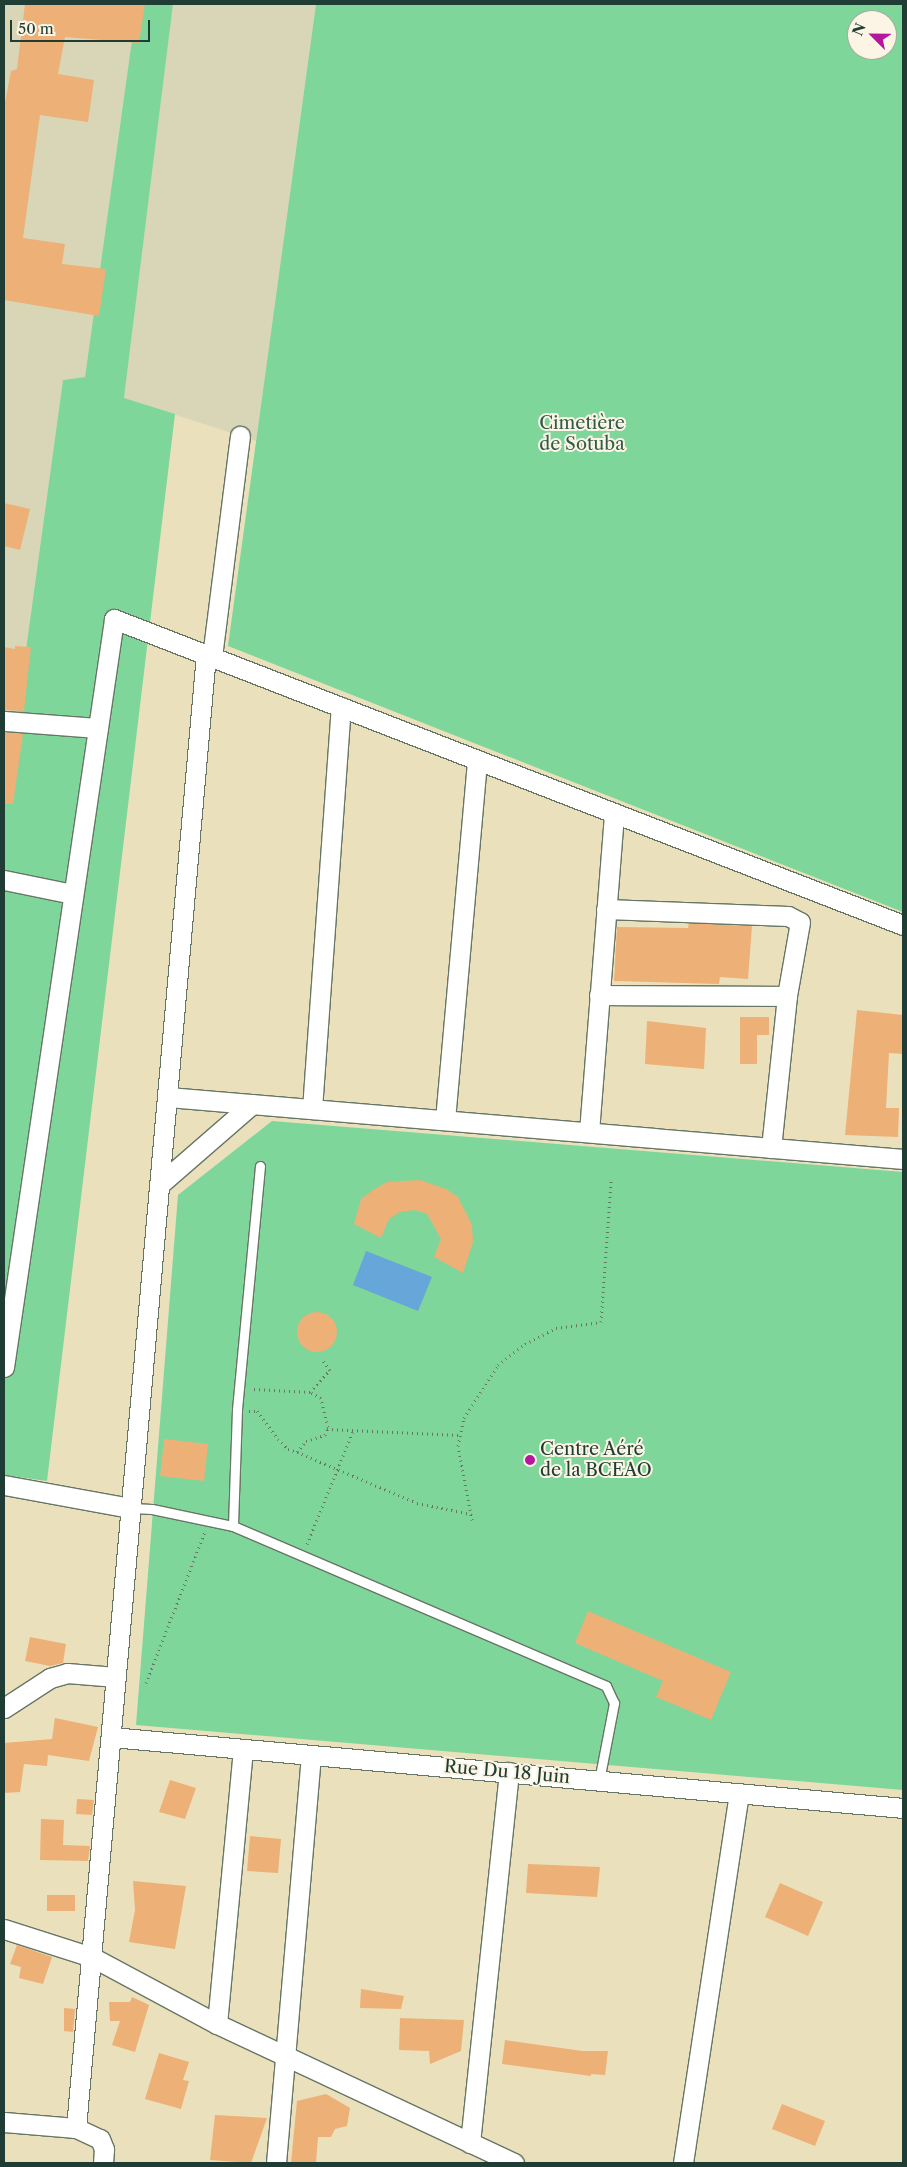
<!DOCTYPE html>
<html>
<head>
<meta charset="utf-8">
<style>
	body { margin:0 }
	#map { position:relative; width:907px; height:2167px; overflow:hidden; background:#eae0bc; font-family:"Libre Caslon Text",serif }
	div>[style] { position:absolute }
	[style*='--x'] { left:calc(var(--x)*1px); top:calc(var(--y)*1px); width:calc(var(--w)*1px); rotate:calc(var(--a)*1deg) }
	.built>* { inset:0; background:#d8d6b6 }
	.green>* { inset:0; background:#7ed69b }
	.water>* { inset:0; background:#66a6d9 }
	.building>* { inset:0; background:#edb077 }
	.round { border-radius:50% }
	.path>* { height:3px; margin-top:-1.5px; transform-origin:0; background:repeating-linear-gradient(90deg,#667664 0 1px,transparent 0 5px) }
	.roads { filter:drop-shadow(1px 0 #667664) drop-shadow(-1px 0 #667664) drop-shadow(0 1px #667664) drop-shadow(0 -1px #667664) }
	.lane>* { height:9px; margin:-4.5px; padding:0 4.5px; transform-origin:4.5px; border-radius:4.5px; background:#fff }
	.street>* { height:19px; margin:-9.5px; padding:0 9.5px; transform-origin:9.5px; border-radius:9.5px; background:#fff }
	.dots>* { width:14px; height:14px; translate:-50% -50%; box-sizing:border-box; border:2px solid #fcf5e5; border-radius:50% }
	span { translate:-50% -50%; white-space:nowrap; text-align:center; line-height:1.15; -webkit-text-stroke:4px #fcf5e5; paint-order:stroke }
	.park-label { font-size:18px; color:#325c49 }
	.poi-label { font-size:18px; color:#1f3d34 }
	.left { translate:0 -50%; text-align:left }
	.street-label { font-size:18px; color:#1f3d34 }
	.frame { position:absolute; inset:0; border:5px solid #1f3d34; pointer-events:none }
	.north { position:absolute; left:847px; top:10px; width:50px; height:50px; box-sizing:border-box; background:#fcf5e5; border:1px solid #a4ab9e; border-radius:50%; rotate:293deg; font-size:14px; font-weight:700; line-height:20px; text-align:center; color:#1f3d34 }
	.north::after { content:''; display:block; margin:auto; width:18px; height:22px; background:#b5179e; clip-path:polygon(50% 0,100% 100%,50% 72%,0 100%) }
	.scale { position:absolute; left:10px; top:20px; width:140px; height:22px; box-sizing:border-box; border:2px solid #1f3d34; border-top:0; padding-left:6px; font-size:15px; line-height:18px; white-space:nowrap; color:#1f3d34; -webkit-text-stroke:4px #fcf5e5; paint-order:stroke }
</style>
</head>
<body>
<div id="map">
	<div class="built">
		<div style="clip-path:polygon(4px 4px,137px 4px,85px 377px,63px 380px,4px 810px)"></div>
		<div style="clip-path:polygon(173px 4px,316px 4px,256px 441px,124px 398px)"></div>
	</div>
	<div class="green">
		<div style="clip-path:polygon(137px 4px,173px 4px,124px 398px,175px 414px,47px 1481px,4px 1475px,4px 810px,63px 380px,85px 377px)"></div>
		<div style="clip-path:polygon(evenodd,316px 4px,903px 4px,903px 912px,228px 646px,316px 4px,857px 20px,887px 20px,887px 50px,857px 50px,857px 20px)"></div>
		<div style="clip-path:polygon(272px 1121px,903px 1172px,903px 1790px,136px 1725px,178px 1195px)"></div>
	</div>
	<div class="water">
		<div style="clip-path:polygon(366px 1251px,432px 1277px,418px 1311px,353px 1285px)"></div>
	</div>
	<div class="building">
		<div style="clip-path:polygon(25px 4px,145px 4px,139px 43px,65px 37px,58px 74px,94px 80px,88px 122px,40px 115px,23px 238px,65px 244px,62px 264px,106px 269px,99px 316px,4px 300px,4px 108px,11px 71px,17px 69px)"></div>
		<div style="clip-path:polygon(4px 503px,30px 509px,20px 550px,4px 546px)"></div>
		<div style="clip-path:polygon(15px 646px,31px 647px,24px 711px,4px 710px,4px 647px,15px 649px)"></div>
		<div style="clip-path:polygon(4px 732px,23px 734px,13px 804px,4px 804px)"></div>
		<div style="clip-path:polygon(689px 923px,752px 926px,748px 979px,720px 977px,719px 984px,614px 981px,617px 927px,688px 928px)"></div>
		<div style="clip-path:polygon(857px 1010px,903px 1015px,903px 1054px,889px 1053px,886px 1108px,899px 1108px,898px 1137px,845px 1135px)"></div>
		<div style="clip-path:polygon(740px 1017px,769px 1017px,769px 1035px,757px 1035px,757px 1064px,740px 1064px)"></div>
		<div style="clip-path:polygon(647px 1021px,706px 1028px,704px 1069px,645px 1064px)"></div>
		<div style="clip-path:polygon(420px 1180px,446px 1189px,458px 1197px,472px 1225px,473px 1242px,463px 1273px,434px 1257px,441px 1239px,427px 1214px,415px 1210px,400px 1212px,389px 1219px,381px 1238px,354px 1224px,361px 1199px,373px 1190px,387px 1182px)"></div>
		<div class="round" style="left:297px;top:1312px;width:40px;height:40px"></div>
		<div style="clip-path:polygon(164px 1439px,208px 1444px,204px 1481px,160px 1476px)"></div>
		<div style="clip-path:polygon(588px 1611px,731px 1672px,711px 1720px,656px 1697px,663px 1681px,575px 1643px)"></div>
		<div style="clip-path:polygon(30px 1637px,66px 1644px,63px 1663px,50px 1666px,25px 1661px)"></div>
		<div style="clip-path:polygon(55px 1718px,98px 1727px,89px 1761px,48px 1755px,47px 1766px,24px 1764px,20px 1792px,4px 1793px,4px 1743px,52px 1739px)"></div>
		<div style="clip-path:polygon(170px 1780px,196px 1788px,185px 1819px,159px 1812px)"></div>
		<div style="clip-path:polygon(77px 1799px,94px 1800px,92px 1815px,76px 1814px)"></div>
		<div style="clip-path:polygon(41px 1819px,64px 1820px,63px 1845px,90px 1846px,88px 1861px,40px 1860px)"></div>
		<div style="clip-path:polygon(250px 1836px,281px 1839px,278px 1873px,247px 1871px)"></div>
		<div style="clip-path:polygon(528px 1864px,600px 1867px,597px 1897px,526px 1893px)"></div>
		<div style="clip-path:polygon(133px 1881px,186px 1886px,175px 1949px,129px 1942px,135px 1910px)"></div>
		<div style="clip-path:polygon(780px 1883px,823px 1902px,808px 1936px,765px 1917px)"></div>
		<div style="clip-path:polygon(47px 1895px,75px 1895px,75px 1911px,47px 1911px)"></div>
		<div style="clip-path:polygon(17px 1945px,52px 1957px,43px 1984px,19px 1978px,21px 1967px,10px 1964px)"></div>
		<div style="clip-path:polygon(361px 1989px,404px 1996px,401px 2009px,360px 2008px)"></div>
		<div style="clip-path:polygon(132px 1997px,149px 2005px,135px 2052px,112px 2045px,120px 2021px,110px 2021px,109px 2002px,130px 2002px)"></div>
		<div style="clip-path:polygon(64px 2008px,75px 2009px,73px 2032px,64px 2031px)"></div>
		<div style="clip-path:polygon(400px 2018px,464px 2020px,461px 2051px,430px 2064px,429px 2051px,399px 2050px)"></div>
		<div style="clip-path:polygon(505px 2040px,582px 2051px,608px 2051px,605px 2075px,591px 2074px,591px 2076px,502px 2064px)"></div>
		<div style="clip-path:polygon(159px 2053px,189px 2062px,183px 2080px,189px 2081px,181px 2109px,145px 2099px)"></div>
		<div style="clip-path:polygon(326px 2094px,350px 2108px,347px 2126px,335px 2129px,331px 2137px,318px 2137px,316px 2163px,291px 2163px,297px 2101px)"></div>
		<div style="clip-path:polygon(782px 2104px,825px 2121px,815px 2146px,772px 2129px)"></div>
		<div style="clip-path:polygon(215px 2115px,267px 2118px,251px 2163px,210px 2160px)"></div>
	</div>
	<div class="path">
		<div style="--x:310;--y:1392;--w:30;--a:-48"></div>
		<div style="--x:330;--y:1370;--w:14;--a:-126"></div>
		<div style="--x:249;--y:1411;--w:8;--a:0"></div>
		<div style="--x:257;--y:1411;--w:35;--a:53"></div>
		<div style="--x:278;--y:1439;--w:14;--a:45"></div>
		<div style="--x:288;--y:1449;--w:9;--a:18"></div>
		<div style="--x:297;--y:1452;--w:14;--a:-51"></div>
		<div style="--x:306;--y:1441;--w:20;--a:-18"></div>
		<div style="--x:325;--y:1435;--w:9;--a:-69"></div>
		<div style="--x:328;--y:1427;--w:30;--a:-104"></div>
		<div style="--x:321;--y:1398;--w:13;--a:-151"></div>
		<div style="--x:310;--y:1392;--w:57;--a:-177"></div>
		<div style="--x:327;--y:1429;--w:133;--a:2.6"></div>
		<div style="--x:297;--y:1452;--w:130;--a:23"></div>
		<div style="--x:417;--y:1503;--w:55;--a:11.5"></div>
		<div style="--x:472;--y:1520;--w:75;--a:-100.7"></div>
		<div style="--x:458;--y:1446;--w:29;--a:-78"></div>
		<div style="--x:464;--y:1418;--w:63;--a:-57.3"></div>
		<div style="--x:498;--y:1365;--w:34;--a:-38"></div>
		<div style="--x:525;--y:1344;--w:35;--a:-27"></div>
		<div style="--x:556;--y:1328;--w:45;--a:-7.6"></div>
		<div style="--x:601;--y:1322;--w:141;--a:-85.9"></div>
		<div style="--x:307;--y:1544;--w:122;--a:-67.8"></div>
		<div style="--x:146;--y:1683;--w:162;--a:-68.7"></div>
	</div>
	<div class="roads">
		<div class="lane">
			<div style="--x:260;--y:1166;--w:245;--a:95.4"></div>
			<div style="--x:237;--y:1410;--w:116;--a:92"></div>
			<div style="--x:233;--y:1526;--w:406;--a:23.2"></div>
			<div style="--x:606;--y:1686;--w:19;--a:65"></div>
			<div style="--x:614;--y:1703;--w:79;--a:100.9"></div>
			<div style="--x:131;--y:1508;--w:21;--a:3"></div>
			<div style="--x:152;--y:1509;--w:83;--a:11.9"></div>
		</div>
		<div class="street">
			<div style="--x:212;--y:657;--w:223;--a:-82.8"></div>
			<div style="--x:4;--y:721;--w:94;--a:4.3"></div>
			<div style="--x:4;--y:880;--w:70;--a:11.5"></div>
			<div style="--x:606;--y:909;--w:182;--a:2.2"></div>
			<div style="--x:788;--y:916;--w:13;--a:27"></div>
			<div style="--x:800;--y:922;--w:75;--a:100"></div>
			<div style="--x:787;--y:996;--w:153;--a:96"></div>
			<div style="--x:599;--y:995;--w:188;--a:0.3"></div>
			<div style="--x:168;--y:1097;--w:738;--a:4.82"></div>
			<div style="--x:312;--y:1109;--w:403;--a:-85.9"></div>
			<div style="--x:445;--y:1120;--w:361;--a:-84.9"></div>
			<div style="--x:589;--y:1132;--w:320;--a:-85.5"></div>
			<div style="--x:160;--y:1184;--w:122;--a:-41"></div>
			<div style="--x:4;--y:1367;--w:756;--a:-81.63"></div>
			<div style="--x:114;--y:619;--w:846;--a:21.2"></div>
			<div style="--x:4;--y:1485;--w:129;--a:10.3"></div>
			<div style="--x:4;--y:1708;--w:55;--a:-33.1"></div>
			<div style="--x:50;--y:1678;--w:18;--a:-16"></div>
			<div style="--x:67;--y:1673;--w:49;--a:4.7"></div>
			<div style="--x:111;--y:1737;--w:795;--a:5.12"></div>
			<div style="--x:4;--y:1929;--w:92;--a:17.7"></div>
			<div style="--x:92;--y:1957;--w:142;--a:28.2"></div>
			<div style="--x:217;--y:2024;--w:328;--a:25.1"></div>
			<div style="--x:217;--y:2024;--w:276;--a:-84.6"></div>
			<div style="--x:4;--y:2122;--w:72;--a:4.8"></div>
			<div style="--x:76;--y:2128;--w:26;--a:25"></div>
			<div style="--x:100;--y:2139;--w:11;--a:68"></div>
			<div style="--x:104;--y:2149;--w:14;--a:94"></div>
			<div style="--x:76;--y:2128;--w:1479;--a:-84.96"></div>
			<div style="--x:470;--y:2143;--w:373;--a:-84"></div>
			<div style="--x:276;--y:2163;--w:409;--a:-85.1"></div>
			<div style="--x:683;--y:2163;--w:374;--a:-81.4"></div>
		</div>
	</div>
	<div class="dots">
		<div style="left:530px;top:1460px;background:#b5179e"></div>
	</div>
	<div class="park-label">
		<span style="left:582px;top:434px">Cimetière<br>de Sotuba</span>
	</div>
	<div class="poi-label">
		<span class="left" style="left:540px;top:1460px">Centre Aéré<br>de la BCEAO</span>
	</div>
	<div class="street-label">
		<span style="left:507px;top:1772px;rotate:5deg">Rue Du 18 Juin</span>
	</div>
	<div class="frame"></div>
	<div class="north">N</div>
	<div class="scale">50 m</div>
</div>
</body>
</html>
